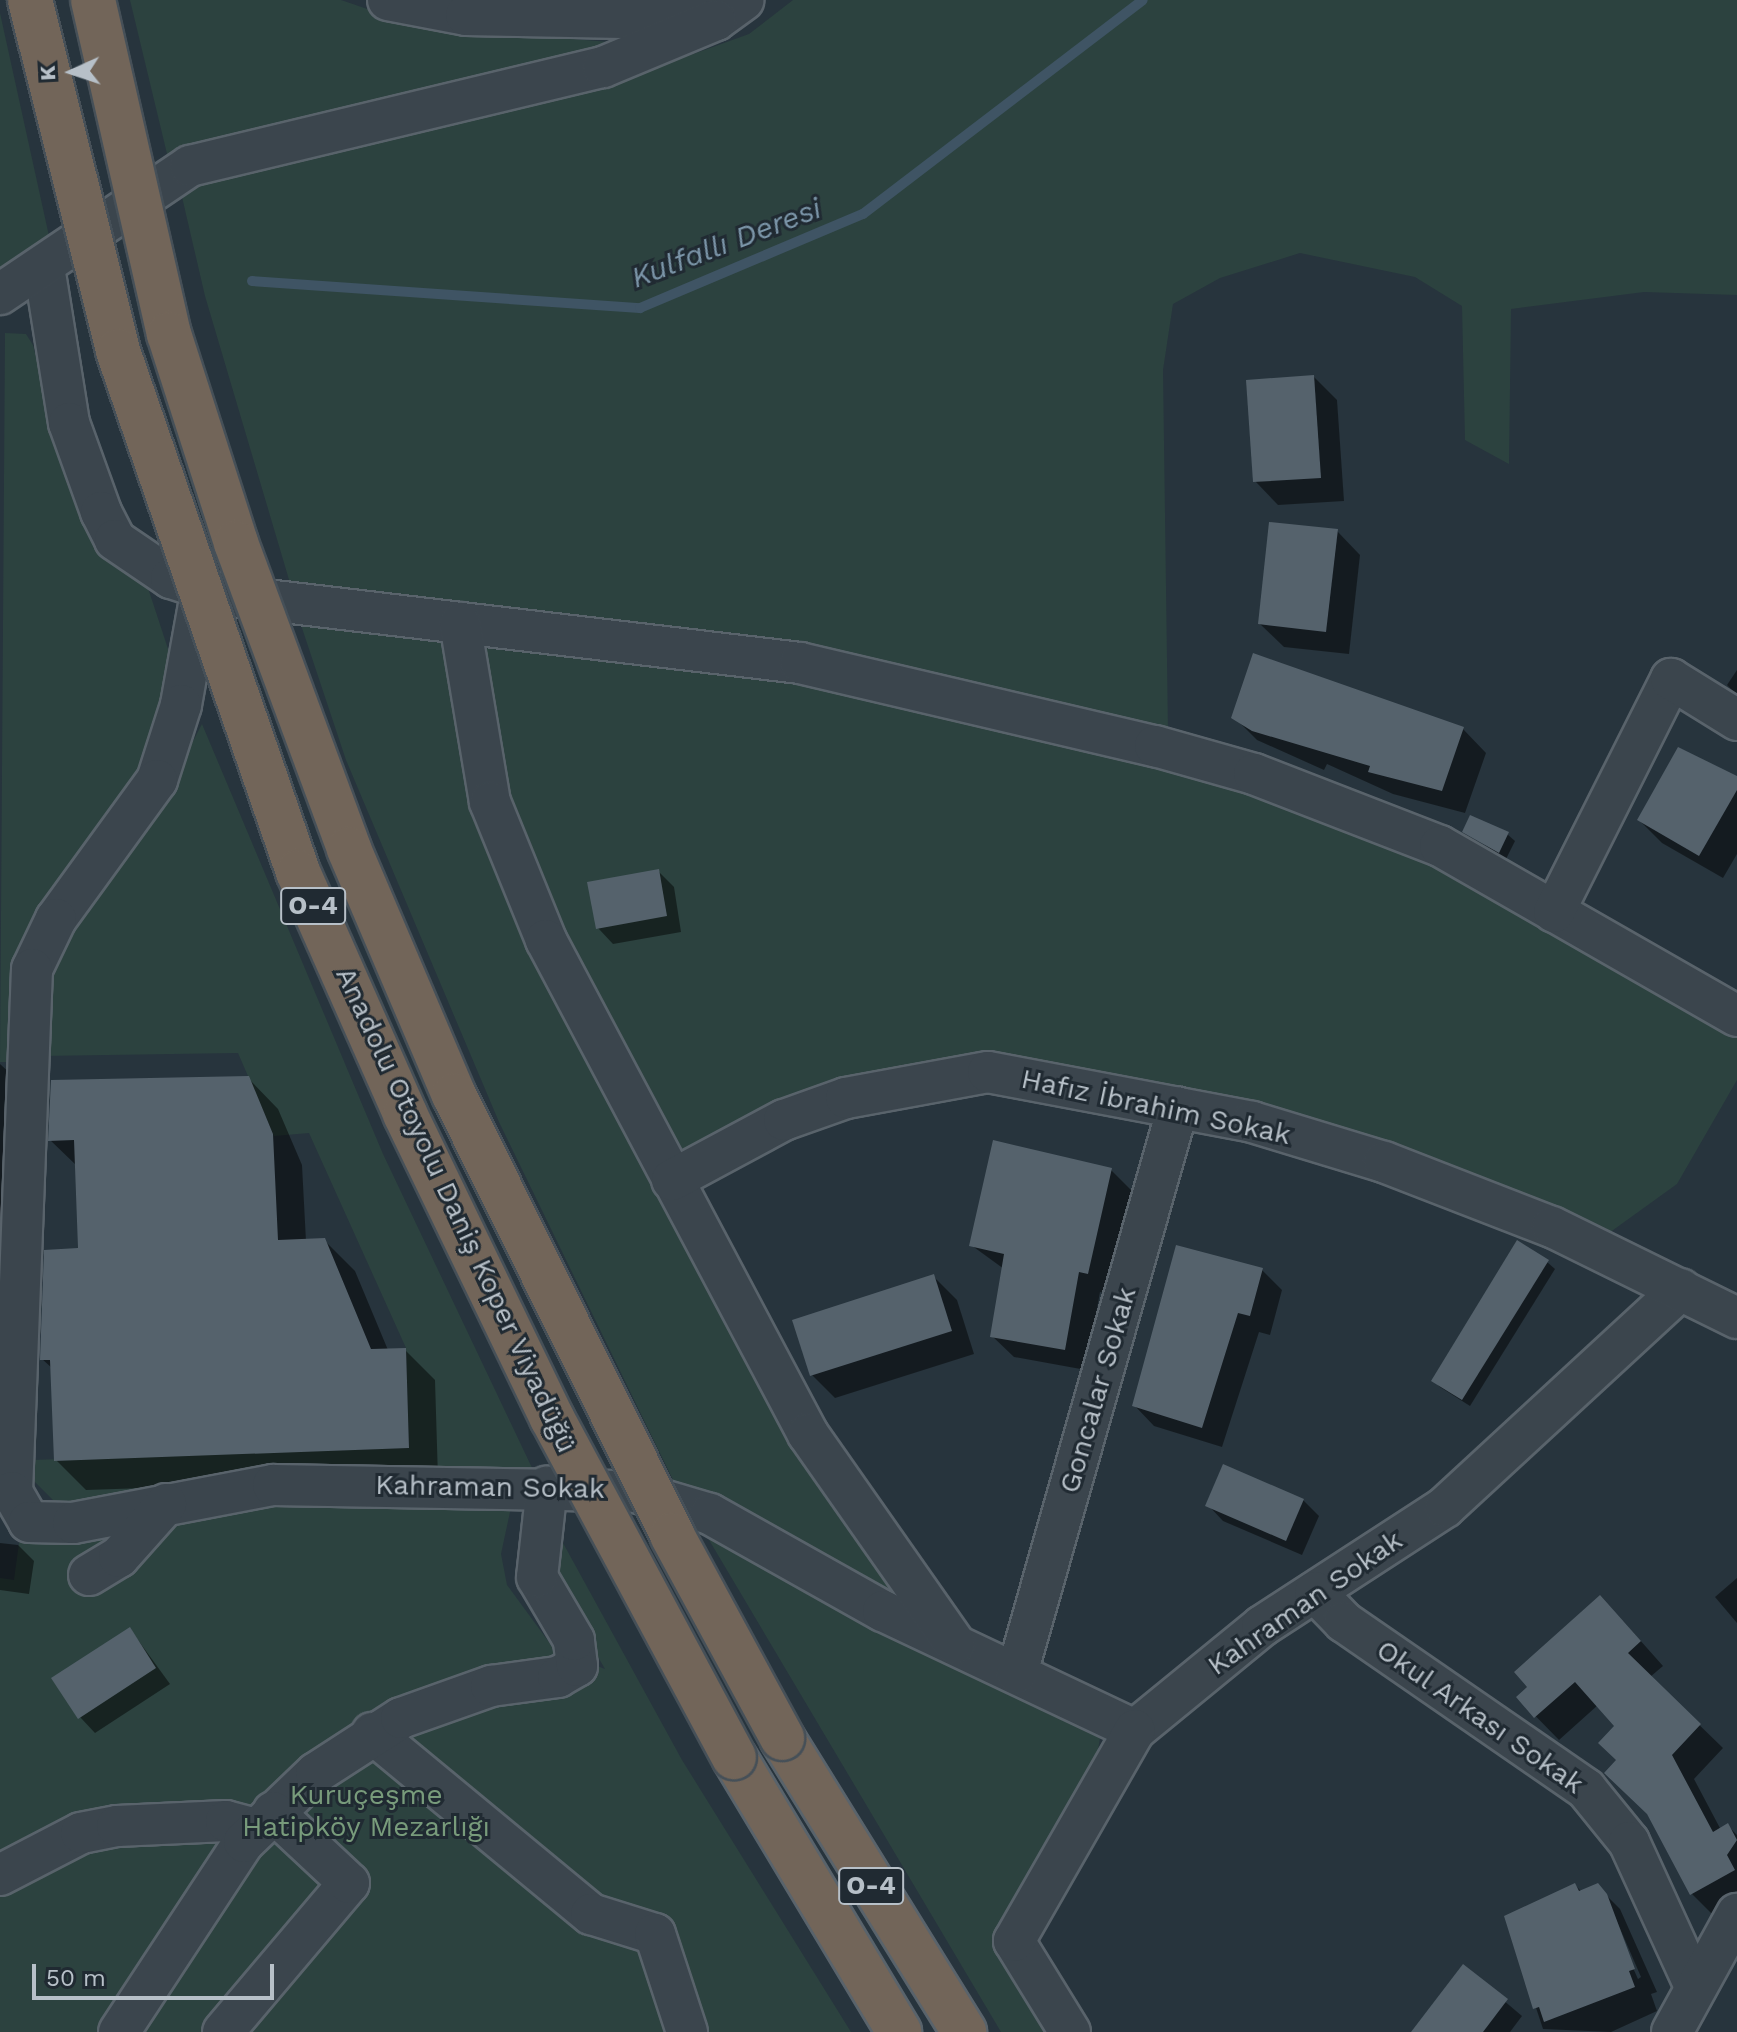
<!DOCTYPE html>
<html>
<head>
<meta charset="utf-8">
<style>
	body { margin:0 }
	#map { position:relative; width:1737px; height:2032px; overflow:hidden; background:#27343d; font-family:"Work Sans",sans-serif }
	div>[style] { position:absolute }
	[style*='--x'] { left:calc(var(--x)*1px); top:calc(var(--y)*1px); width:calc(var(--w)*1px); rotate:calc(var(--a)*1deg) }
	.green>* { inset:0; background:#2c423f }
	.shadow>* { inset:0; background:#0007 }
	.stream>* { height:10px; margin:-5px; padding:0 5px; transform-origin:5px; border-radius:5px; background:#3f5464 }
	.building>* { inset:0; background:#55626c }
	.roads { filter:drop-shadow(2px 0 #59636b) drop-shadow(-2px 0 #59636b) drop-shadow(0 2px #59636b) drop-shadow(0 -2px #59636b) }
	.minor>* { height:40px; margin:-20px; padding:0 20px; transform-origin:20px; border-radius:20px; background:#3b454d }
	.highway>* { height:44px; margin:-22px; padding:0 22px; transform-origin:22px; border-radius:22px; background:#726559 }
	.bridges { filter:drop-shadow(2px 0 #465058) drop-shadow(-2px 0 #465058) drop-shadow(0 2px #465058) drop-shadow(0 -2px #465058) }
	.highway-bridge>* { height:44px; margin:-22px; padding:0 22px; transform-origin:22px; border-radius:22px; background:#726559 }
	span { translate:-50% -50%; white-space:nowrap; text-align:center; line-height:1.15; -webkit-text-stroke:6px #202a32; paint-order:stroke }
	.shield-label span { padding:2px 6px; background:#202a32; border:2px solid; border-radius:6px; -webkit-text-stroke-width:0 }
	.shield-label { font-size:26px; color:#b7c0c8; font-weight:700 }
	.street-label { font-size:28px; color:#b7c0c8 }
	.park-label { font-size:28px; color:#789b7b }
	.water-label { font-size:30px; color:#7b95a8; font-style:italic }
	.north { position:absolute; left:32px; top:32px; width:80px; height:80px; -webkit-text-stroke:6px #202a32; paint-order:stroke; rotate:267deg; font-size:22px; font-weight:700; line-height:32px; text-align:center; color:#b7c0c8 }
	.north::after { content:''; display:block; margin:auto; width:28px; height:36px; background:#b7c0c8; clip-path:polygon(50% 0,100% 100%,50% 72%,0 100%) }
	.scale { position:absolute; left:32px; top:1964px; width:242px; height:36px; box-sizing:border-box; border:4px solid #b7c0c8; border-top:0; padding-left:10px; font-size:24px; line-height:28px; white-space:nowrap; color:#b7c0c8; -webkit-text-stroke:6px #202a32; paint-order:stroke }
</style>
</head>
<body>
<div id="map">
	<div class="green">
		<div style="clip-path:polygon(130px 0,341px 0,420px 27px,610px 42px,606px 53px,168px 158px)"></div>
		<div style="clip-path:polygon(793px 0,1737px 0,1737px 295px,1644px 292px,1511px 309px,1509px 464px,1465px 440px,1462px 306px,1415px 277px,1300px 253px,1220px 278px,1173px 304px,1163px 370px,1168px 732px,836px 652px,290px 583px,205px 296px,179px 184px,596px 89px,749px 34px)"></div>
		<div style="clip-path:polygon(0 13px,49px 236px,0 283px)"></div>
		<div style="clip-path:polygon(5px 333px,26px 334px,33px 345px,54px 429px,104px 550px,148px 588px,173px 664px,139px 789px,26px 941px,13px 1062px,0 1062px)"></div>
		<div style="clip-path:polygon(299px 619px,440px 635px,478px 817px,545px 980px,849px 1527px,903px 1606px,675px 1484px,499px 1122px,346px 760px)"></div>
		<div style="clip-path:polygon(484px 648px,881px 693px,1288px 803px,1441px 864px,1737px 1034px,1737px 1080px,1677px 1184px,1609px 1233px,1036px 1065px,682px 1160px,576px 964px,522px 843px,495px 733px)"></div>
		<div style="clip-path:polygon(202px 724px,383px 1154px,534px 1472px,61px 1508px,33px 1480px,31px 1460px,409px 1448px,406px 1348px,309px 1133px,274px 1136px,238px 1053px,41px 1056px,45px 978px,61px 941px,167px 791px)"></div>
		<div style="clip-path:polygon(289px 1493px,513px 1498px,501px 1554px,507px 1585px,554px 1649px,605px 1669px,551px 1575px,557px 1532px,682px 1760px,851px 2032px,0 2032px,0 1578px,14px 1580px,19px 1543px)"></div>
		<div style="clip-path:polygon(699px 1523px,1102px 1726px,1097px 1756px,1001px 1949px,1052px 2032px,1001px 2032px)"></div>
	</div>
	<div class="shadow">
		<div style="clip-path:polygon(1314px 377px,1337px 400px,1344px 501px,1278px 505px,1255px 481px)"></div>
		<div style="clip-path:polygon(1337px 531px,1360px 555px,1349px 654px,1284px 647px,1260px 624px)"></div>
		<div style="clip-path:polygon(1737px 670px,1737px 695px,1727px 685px)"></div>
		<div style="clip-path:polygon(1234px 717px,1463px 729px,1486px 753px,1465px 813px,1393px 794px,1327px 764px,1324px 770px,1257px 740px)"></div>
		<div style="clip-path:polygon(1737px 778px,1737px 854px,1723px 878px,1662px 843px,1639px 820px)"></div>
		<div style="clip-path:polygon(1465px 832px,1507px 834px,1515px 841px,1506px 859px)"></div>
		<div style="clip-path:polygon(658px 871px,674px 887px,681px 932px,613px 944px,598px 928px)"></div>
		<div style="clip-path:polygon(0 1064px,34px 1095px,0 1318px)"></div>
		<div style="clip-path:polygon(248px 1078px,278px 1109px,302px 1165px,306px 1241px,324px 1240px,355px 1271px,388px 1350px,405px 1350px,435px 1380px,438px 1478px,86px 1490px,56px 1460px,53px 1369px,42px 1359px,80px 1250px,77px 1166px,50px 1140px)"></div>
		<div style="clip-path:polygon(1111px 1170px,1132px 1191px,1109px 1294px,1100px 1292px,1086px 1370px,1014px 1357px,992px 1336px,1004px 1269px,971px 1245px)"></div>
		<div style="clip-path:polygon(1547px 1262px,1555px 1269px,1470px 1406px,1440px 1387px,1433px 1380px)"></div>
		<div style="clip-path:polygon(1262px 1270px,1282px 1290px,1270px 1335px,1259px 1332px,1222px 1447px,1154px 1426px,1134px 1405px)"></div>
		<div style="clip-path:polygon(934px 1277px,957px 1300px,974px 1354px,835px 1398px,812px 1375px)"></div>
		<div style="clip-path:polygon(1303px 1500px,1319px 1516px,1302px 1555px,1223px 1521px,1208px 1505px)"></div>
		<div style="clip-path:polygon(0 1543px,18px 1545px,34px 1561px,29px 1594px,0 1590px)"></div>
		<div style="clip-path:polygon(1737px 1578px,1737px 1623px,1715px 1597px)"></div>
		<div style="clip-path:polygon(1623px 1621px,1663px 1666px,1650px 1677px,1723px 1748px,1694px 1779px,1721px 1830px,1728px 1826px,1737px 1835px,1737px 1905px,1715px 1917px,1691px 1893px,1618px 1760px,1617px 1726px,1598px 1705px,1559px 1740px,1518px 1698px)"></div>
		<div style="clip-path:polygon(130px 1629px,170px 1684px,95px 1733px,80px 1717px)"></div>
		<div style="clip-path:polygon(evenodd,1575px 1885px,1582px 1892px,1597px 1886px,1620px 1909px,1657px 1992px,1651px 1994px,1657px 2011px,1611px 2032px,1543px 2029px,1506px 1917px,1575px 1885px,1607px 1910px,1612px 1910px,1641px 1977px,1638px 1979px,1607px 1910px)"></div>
		<div style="clip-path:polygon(1464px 1967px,1522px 2016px,1510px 2032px,1426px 2032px)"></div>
	</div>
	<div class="stream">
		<div style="--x:252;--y:281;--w:389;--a:4"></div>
		<div style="--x:640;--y:308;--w:242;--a:-22.9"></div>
		<div style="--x:863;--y:214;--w:352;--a:-37.4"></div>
	</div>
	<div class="building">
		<div style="clip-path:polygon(1314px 375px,1321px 478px,1253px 482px,1246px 380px)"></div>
		<div style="clip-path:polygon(1269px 522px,1338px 529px,1326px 632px,1258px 624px)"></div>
		<div style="clip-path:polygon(1253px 653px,1464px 727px,1442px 791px,1368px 772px,1370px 766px,1252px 731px,1231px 718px)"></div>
		<div style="clip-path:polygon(1678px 747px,1737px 776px,1737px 790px,1699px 856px,1637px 820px)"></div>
		<div style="clip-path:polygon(1470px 815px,1509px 832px,1499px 853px,1462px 832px)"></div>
		<div style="clip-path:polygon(659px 869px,667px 916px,596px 929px,587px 882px)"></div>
		<div style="clip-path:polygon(249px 1076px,273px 1134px,278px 1240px,325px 1238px,371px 1349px,406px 1348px,409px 1448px,54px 1461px,50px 1360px,40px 1360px,44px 1250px,78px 1248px,74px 1140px,48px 1141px,51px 1080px)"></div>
		<div style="clip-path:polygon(993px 1140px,1112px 1168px,1088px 1274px,1079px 1272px,1065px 1350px,990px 1337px,1004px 1254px,969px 1246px)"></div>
		<div style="clip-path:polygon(1517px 1240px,1549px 1260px,1462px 1400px,1431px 1381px)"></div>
		<div style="clip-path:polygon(1176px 1245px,1263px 1268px,1250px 1316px,1238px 1313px,1202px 1428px,1132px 1406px)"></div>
		<div style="clip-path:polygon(934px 1274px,952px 1331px,810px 1376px,792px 1320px)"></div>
		<div style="clip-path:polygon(1223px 1464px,1304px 1499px,1286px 1541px,1205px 1506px)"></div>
		<div style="clip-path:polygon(1600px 1595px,1641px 1641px,1628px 1653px,1701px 1724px,1672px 1755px,1713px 1832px,1728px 1823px,1737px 1840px,1727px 1855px,1735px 1870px,1690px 1895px,1647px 1814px,1604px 1773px,1616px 1760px,1598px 1743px,1614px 1726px,1575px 1682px,1534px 1718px,1516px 1697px,1527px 1687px,1514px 1672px)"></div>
		<div style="clip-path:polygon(130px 1627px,156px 1668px,78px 1719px,51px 1678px)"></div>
		<div style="clip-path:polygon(1575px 1883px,1579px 1891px,1598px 1883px,1607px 1894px,1635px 1969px,1629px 1971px,1635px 1987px,1544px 2022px,1539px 2007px,1533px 2009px,1504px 1916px)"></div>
		<div style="clip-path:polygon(1463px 1964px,1508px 1999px,1483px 2032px,1411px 2032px)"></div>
	</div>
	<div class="roads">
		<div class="minor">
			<div style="--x:388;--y:0;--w:79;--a:10.9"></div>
			<div style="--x:466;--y:15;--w:250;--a:1.1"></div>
			<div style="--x:716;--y:20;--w:34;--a:-36"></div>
			<div style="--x:44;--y:267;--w:158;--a:80.9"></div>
			<div style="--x:69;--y:423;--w:95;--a:70.2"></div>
			<div style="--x:101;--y:512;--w:31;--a:63"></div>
			<div style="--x:115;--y:540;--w:68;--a:34.2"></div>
			<div style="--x:171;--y:578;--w:56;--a:17.8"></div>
			<div style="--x:224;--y:595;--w:580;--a:6.73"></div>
			<div style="--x:800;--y:663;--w:365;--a:13.2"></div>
			<div style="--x:1155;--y:746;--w:103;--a:15.8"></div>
			<div style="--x:1254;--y:774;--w:199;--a:21.2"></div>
			<div style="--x:1440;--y:846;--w:342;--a:29.8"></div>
			<div style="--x:0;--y:294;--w:229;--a:-34"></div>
			<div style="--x:190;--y:166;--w:425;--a:-13.5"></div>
			<div style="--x:603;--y:67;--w:122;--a:-22.6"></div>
			<div style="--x:202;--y:588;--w:119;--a:100.2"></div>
			<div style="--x:181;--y:705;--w:79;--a:107.7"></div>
			<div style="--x:157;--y:780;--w:172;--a:126"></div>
			<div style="--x:56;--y:919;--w:55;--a:115.6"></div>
			<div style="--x:32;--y:969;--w:523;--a:92.19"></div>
			<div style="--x:12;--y:1492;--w:34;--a:60"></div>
			<div style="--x:29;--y:1522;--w:44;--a:1.3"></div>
			<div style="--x:73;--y:1523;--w:204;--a:-10.8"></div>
			<div style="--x:273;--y:1485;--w:359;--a:1"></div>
			<div style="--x:632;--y:1491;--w:81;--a:16.4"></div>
			<div style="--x:710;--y:1514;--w:198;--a:29.3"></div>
			<div style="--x:883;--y:1611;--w:279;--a:25.3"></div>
			<div style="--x:1135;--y:1730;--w:164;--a:-39.3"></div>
			<div style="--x:1262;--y:1626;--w:218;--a:-33"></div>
			<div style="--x:1445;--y:1507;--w:321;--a:-42.7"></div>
			<div style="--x:460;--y:623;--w:181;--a:80.5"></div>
			<div style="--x:490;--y:802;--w:149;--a:67.9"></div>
			<div style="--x:546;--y:940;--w:559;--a:62.06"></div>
			<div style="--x:808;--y:1434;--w:256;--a:55"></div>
			<div style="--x:1554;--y:912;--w:261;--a:-63.3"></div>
			<div style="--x:1671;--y:679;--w:78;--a:31.8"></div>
			<div style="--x:672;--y:1180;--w:127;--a:-28.2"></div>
			<div style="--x:784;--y:1120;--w:66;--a:-19.5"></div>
			<div style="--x:846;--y:1098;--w:144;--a:-10.4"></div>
			<div style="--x:988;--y:1072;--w:269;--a:10.7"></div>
			<div style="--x:1252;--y:1122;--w:138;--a:16.9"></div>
			<div style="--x:1384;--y:1162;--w:180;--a:21.2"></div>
			<div style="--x:1552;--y:1227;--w:206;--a:26.2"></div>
			<div style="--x:89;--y:1575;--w:35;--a:-31"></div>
			<div style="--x:119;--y:1557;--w:71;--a:-48.4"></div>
			<div style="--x:1315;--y:1592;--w:42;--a:46"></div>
			<div style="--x:1344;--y:1622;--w:294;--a:34.6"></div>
			<div style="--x:1586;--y:1789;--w:68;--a:50.9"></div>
			<div style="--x:1629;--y:1842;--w:156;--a:65.4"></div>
			<div style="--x:1017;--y:1673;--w:588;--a:-74.12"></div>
			<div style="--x:372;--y:1733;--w:284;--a:39.6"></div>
			<div style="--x:591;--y:1914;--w:67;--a:17.4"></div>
			<div style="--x:655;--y:1934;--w:103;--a:71.9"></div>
			<div style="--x:0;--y:1875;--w:91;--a:-27.4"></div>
			<div style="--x:81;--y:1833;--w:37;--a:-11"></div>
			<div style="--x:117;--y:1826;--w:109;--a:-2.6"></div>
			<div style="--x:226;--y:1821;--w:31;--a:15"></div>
			<div style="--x:119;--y:2032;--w:227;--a:-56.7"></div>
			<div style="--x:244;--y:1842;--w:100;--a:-43.8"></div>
			<div style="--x:316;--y:1773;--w:101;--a:-32.9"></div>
			<div style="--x:401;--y:1718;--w:96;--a:-19.6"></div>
			<div style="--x:491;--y:1686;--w:68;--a:-7.7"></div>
			<div style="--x:558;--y:1677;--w:22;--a:-30"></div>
			<div style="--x:577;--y:1666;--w:26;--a:-97"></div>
			<div style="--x:574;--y:1640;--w:73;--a:-120.4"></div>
			<div style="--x:537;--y:1577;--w:91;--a:-83.7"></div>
			<div style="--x:223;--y:2032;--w:195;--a:-49.8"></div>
			<div style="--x:349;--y:1883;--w:104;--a:-136.9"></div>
			<div style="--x:1070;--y:2032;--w:107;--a:-121.6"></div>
			<div style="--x:1014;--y:1941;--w:243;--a:-60.2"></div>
			<div style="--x:1672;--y:2032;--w:135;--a:-61.2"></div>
		</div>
		<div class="highway">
			<div style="--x:782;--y:1738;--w:346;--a:58.2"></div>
			<div style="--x:734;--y:1757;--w:321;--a:59"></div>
		</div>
	</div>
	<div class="bridges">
		<div class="highway-bridge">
			<div style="--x:30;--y:0;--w:362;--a:75.9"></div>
			<div style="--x:118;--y:351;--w:551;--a:70.94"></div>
			<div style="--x:298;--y:872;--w:265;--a:66.1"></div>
			<div style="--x:405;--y:1114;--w:338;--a:64.2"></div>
			<div style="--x:552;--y:1418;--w:385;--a:61.8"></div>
			<div style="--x:93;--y:0;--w:343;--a:77.2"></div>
			<div style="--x:169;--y:334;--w:219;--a:72.2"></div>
			<div style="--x:236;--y:543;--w:326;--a:69.7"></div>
			<div style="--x:349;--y:849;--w:267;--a:66.9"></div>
			<div style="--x:454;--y:1095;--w:491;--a:63.6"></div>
			<div style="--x:672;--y:1535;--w:231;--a:61.5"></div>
		</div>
	</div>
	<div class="shield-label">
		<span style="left:313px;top:906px">O-4</span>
		<span style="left:871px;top:1886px">O-4</span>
	</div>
	<div class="street-label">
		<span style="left:1156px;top:1107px;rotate:12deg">Hafız İbrahim Sokak</span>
		<span style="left:456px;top:1210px;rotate:65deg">Anadolu Otoyolu Daniş Koper Viyadüğü</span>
		<span style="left:1098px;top:1390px;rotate:-74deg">Goncalar Sokak</span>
		<span style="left:490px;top:1487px;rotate:1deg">Kahraman Sokak</span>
		<span style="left:1305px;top:1603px;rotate:-35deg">Kahraman Sokak</span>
		<span style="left:1480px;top:1717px;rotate:35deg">Okul Arkası Sokak</span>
	</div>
	<div class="park-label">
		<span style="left:366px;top:1811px">Kuruçeşme<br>Hatipköy Mezarlığı</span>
	</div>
	<div class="water-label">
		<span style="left:726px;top:243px;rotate:-21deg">Kulfallı Deresi</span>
	</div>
	<div class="north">K</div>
	<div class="scale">50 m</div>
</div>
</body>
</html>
